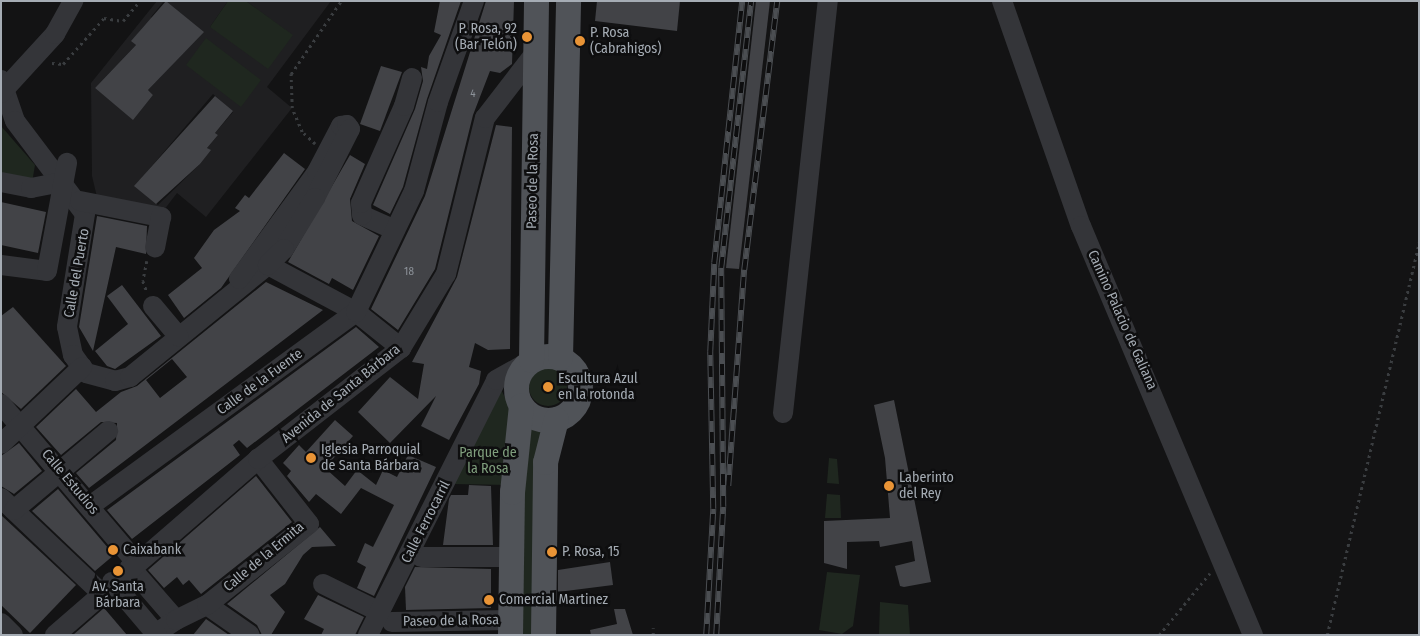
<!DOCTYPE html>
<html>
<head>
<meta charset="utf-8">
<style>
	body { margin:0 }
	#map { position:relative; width:1420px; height:636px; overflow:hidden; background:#131314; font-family:"Fira Sans Condensed",sans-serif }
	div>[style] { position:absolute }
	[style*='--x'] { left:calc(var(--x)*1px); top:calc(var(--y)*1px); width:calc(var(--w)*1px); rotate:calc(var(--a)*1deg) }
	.built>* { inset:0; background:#1f1f21 }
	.green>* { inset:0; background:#1f271f }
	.round { border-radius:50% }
	.building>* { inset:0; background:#424347 }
	.path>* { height:2.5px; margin-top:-1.25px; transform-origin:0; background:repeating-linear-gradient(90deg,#3a3d40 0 2.5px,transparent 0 6.5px) }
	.minor>* { height:20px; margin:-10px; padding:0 10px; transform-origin:10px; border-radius:10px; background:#343539 }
	.major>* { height:25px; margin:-12.5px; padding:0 12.5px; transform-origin:12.5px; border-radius:12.5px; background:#505358 }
	.major>.ring { margin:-12.5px; padding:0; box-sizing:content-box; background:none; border:25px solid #505358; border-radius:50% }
	.rail>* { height:5.5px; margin-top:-2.75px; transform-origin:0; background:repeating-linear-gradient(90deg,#0e0e0f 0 11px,#4b4e52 0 22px); box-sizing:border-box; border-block:1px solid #4b4e52 }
	.dots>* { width:14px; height:14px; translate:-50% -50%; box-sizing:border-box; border:2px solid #0e0e0f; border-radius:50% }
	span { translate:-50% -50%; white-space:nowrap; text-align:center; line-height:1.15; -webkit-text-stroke:5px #0e0e0f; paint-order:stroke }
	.number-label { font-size:11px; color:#8c9299 }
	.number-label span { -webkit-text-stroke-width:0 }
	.poi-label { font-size:14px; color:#a5acb4 }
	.right { translate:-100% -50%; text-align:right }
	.left { translate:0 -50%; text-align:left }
	.street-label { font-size:14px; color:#a5acb4 }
	.park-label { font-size:14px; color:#7f9e7d }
	.frame { position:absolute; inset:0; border:2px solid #a5acb4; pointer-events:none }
</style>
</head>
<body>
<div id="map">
	<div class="built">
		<div style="clip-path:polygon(evenodd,157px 1px,164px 1px,151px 17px,154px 20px,145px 25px,132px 41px,136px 45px,95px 88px,133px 119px,153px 95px,148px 90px,203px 32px,166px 1px,228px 1px,210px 27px,292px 35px,246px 1px,331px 1px,267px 87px,292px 108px,206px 217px,177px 193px,164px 210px,97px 197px,92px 176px,91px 83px,157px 1px,213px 94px,233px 112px,215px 133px,218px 135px,207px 148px,210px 150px,200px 164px,158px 205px,135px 186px,213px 94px)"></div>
	</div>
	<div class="green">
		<div style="clip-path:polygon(228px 1px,246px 1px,293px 35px,268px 69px,210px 27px)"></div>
		<div style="clip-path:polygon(206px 38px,261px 80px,241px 107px,186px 65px)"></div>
		<div style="clip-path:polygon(1px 126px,35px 165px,32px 183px,1px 176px)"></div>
		<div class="round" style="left:529px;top:368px;width:38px;height:38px"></div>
		<div style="clip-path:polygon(496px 380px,511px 409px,510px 485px,452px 484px)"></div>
		<div style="clip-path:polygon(525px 423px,547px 430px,539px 635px,514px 635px)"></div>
		<div style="clip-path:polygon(829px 458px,837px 459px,839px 484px,827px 483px)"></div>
		<div style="clip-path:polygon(827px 494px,840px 495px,841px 518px,825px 518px)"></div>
		<div style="clip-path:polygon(827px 572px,860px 575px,853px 626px,842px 634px,819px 630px)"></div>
		<div style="clip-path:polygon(880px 602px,908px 605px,910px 635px,879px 635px)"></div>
	</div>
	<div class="building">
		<div style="clip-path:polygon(166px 1px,204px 32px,148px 90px,153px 95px,133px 120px,95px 88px,136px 45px,131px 41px)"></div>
		<div style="clip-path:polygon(440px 1px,461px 1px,427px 99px,403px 187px,390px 214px,373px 205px,415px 109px,423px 81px,421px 67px,427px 69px,429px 56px,441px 35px,434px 32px)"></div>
		<div style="clip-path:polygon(486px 1px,514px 1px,512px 64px,500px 73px,490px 71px,473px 115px,435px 269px,398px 330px,371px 309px,425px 196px)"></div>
		<div style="clip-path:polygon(597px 1px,680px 1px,677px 31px,595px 21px)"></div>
		<div style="clip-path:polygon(756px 1px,770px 1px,739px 269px,726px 268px)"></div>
		<div style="clip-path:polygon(381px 66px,402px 72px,380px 131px,360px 124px)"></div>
		<div style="clip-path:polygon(215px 96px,233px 111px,215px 133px,218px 135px,207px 148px,211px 150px,200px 164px,156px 204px,134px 186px)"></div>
		<div style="clip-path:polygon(496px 125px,512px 127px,510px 349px,488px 350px,475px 343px,469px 367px,481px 371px,479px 384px,449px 440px,421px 426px,436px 396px,390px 443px,358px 412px,390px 377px,418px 399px,424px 364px,412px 362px,457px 277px)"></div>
		<div style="clip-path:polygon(284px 153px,305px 169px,221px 288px,184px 318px,168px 295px,202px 268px,194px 258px,214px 230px,240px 211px,235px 208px,245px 195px,249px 198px)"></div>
		<div style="clip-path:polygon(350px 155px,365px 164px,350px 199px,352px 221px,379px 236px,353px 290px,332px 278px,329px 284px,288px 262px)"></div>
		<div style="clip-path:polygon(1px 202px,46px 212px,38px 253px,1px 245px)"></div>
		<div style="clip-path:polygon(97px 216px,147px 226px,146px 254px,116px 247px,93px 351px,79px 327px)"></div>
		<div style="clip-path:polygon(evenodd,266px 282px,323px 310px,89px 488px,76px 473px,116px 440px,117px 423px,101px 422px,61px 455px,36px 427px,76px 389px,96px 412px,121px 392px,137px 386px,266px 282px,172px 359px,187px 377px,160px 398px,146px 380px,172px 359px)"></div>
		<div style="clip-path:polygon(122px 285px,161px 336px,115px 369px,107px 366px,95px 351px,128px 324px,107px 296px)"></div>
		<div style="clip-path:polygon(13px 307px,66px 366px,21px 409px,1px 392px,1px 316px)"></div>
		<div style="clip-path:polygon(356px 327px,379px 347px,247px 448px,239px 440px,233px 445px,240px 455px,132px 539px,107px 510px)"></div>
		<div style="clip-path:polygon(894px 400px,931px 582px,904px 587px,900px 586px,895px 566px,915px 561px,912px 541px,880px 547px,879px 541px,847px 542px,847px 569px,824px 563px,824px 521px,890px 518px,885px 458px,874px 405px)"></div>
		<div style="clip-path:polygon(335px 420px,353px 436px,325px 468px,345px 486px,357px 470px,376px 485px,383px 470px,397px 477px,408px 455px,436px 467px,374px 596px,357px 588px,366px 567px,357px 562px,365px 543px,373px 547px,394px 505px,361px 488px,341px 514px,316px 494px,309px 502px,287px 476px,291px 471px,283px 463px,299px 445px,306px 452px)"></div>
		<div style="clip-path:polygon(19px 443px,42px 471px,14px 494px,1px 486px,1px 456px)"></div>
		<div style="clip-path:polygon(256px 476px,292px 522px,201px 594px,189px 580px,183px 585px,177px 577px,164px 588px,148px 570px)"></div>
		<div style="clip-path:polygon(469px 485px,491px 486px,493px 545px,443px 545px,449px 499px,451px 495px,468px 495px)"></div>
		<div style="clip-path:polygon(58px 489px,114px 555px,95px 571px,32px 511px)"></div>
		<div style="clip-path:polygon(1px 515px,76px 585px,30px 633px,1px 605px)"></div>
		<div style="clip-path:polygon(320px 527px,336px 546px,312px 547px,303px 555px,285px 584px,270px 595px,285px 612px,271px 635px,262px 635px,257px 625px,227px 604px)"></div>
		<div style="clip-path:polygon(610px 562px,613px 585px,558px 592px,558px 570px)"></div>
		<div style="clip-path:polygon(415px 567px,491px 569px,491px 608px,406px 610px,405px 587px)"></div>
		<div style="clip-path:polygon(318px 595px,364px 617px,355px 635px,321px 635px,324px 629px,304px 619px)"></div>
		<div style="clip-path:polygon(104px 608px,127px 635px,73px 635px)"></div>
		<div style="clip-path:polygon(614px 609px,625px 609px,633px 635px,591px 635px,590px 630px,617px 624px)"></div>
		<div style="clip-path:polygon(206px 619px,229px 635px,193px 635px)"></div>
	</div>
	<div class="path">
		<div style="--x:52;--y:63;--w:11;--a:5"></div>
		<div style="--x:63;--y:64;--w:62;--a:-48.3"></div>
		<div style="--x:104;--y:18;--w:19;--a:9"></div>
		<div style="--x:123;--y:21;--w:26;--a:-50"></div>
		<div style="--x:315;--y:144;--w:18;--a:-137"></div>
		<div style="--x:302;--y:132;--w:26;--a:-113"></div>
		<div style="--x:292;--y:108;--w:34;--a:-92"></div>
		<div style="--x:291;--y:74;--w:88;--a:-55.6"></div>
		<div style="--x:147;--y:261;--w:20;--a:101"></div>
		<div style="--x:143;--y:281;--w:12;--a:70"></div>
		<div style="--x:653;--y:635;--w:7;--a:-90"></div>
		<div style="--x:1159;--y:635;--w:80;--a:-50.6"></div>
		<div style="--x:1327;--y:635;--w:404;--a:-76.8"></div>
	</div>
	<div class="minor">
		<div style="--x:1002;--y:1;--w:238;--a:70.7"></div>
		<div style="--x:1081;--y:226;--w:444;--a:67.2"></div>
		<div style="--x:1;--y:80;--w:43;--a:71.1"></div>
		<div style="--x:15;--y:121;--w:116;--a:53"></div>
		<div style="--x:85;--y:214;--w:114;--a:99.1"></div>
		<div style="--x:67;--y:327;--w:29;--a:78"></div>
		<div style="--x:73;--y:355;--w:22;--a:54"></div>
		<div style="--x:86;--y:373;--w:30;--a:15"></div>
		<div style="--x:115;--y:381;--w:16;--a:-15"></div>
		<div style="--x:130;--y:377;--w:178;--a:-39.1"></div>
		<div style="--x:268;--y:265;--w:100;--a:28.1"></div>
		<div style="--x:356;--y:312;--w:58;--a:38.7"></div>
		<div style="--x:1;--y:93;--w:80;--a:-47.5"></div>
		<div style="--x:55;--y:34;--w:38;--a:-61"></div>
		<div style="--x:1;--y:182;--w:31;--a:11"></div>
		<div style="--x:31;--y:188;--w:33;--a:-11"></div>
		<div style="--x:80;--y:201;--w:83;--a:11.2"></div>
		<div style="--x:161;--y:217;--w:31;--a:101"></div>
		<div style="--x:395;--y:230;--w:36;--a:-156"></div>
		<div style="--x:362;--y:215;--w:12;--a:-95"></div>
		<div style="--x:361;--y:203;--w:106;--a:-66.1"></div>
		<div style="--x:404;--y:106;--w:29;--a:-74"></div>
		<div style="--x:1;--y:265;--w:46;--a:7.4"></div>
		<div style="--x:47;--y:271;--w:110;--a:-79.5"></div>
		<div style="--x:239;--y:279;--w:132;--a:-53.9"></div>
		<div style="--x:317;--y:172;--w:52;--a:-62.4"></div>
		<div style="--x:341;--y:126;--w:6;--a:-9"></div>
		<div style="--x:347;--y:125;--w:5;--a:53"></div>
		<div style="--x:350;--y:129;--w:77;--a:116.9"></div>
		<div style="--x:315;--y:198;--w:60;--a:121.3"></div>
		<div style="--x:284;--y:249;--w:23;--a:135"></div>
		<div style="--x:153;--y:306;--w:40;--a:50"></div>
		<div style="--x:1;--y:404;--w:208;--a:49.5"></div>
		<div style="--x:783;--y:413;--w:414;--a:-83.8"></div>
		<div style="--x:1;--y:444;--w:112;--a:-43.5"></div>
		<div style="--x:1;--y:498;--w:137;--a:43.5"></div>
		<div style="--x:90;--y:506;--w:329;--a:-36.1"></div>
		<div style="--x:356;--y:312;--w:134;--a:-64.4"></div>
		<div style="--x:414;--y:191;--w:92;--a:-74.9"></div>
		<div style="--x:438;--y:102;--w:107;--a:-70.4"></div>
		<div style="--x:14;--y:510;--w:123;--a:-40"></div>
		<div style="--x:421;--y:557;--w:89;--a:0"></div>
		<div style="--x:130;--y:567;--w:70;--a:49"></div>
		<div style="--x:176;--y:620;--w:23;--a:146"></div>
		<div style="--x:112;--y:582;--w:70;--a:49.7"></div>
		<div style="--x:323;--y:584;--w:64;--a:26.2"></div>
		<div style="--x:207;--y:605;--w:52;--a:34.9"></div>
		<div style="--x:176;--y:620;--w:34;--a:-26"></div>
		<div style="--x:207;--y:605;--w:130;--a:-38.5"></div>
		<div style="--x:309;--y:524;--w:83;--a:-128.1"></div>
		<div style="--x:392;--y:622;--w:118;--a:-1"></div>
		<div style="--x:1;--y:623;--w:17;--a:45"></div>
		<div style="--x:55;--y:635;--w:269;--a:-40.9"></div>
		<div style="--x:258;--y:459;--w:181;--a:-37.8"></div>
		<div style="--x:401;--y:348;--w:87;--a:-58.7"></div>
		<div style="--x:446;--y:274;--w:161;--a:-76"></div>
		<div style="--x:485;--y:118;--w:82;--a:-52.4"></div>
		<div style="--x:368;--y:635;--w:285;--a:-63.3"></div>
		<div style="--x:496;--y:380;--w:33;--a:-29"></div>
	</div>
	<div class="major">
		<div class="ring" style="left:516px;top:356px;width:39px;height:39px"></div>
		<div style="--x:560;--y:357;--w:356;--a:-88.7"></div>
		<div style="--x:531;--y:360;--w:359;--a:-89.2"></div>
		<div style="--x:510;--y:635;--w:143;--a:-89.2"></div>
		<div style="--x:512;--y:492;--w:87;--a:-84.1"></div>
		<div style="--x:543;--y:635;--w:173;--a:-89.3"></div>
		<div style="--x:545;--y:462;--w:44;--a:-75.7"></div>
	</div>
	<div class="rail">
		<div style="--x:728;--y:486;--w:217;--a:-85.8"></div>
		<div style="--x:744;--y:270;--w:271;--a:-83"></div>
		<div style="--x:706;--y:635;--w:126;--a:-86.8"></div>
		<div style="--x:713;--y:509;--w:157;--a:-91.1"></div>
		<div style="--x:710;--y:352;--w:89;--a:-87.4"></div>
		<div style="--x:714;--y:263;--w:263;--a:-83.9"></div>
		<div style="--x:716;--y:635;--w:128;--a:-86.9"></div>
		<div style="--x:723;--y:507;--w:239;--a:-90.5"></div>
		<div style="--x:721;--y:268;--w:269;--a:-83.6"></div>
	</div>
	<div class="dots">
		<div style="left:527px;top:37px;background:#e99436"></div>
		<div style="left:580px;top:41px;background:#e99436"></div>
		<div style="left:548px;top:387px;background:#e99436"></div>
		<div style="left:311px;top:458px;background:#e99436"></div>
		<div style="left:889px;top:486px;background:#e99436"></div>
		<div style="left:113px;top:550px;background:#e99436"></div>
		<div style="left:552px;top:552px;background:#e99436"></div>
		<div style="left:118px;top:571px;background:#e99436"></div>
		<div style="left:489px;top:600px;background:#e99436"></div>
	</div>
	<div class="number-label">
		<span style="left:473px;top:94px">4</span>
		<span style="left:409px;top:272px">18</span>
	</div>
	<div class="poi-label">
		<span class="right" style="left:517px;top:37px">P. Rosa, 92<br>(Bar Telón)</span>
		<span class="left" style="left:590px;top:41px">P. Rosa<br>(Cabrahigos)</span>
		<span class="left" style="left:558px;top:387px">Escultura Azul<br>en la rotonda</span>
		<span class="left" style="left:321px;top:458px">Iglesia Parroquial<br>de Santa Bárbara</span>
		<span class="left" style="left:899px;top:486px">Laberinto<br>del Rey</span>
		<span class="left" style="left:123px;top:550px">Caixabank</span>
		<span class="left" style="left:562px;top:552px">P. Rosa, 15</span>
		<span style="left:118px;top:595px">Av. Santa<br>Bárbara</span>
		<span class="left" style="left:499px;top:600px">Comercial Martinez</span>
	</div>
	<div class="street-label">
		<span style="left:533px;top:181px;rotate:-89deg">Paseo de la Rosa</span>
		<span style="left:77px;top:273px;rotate:-80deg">Calle del Puerto</span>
		<span style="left:1122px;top:320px;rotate:66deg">Camino Palacio de Galiana</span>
		<span style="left:260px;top:382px;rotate:-36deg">Calle de la Fuente</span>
		<span style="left:341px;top:394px;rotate:-39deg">Avenida de Santa Bárbara</span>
		<span style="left:70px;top:482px;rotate:50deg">Calle Estudios</span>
		<span style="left:426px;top:522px;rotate:-63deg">Calle Ferrocarril</span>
		<span style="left:264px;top:557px;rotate:-40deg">Calle de la Ermita</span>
		<span style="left:451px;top:621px;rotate:-1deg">Paseo de la Rosa</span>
	</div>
	<div class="park-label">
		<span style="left:488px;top:461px">Parque de<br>la Rosa</span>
	</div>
	<div class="frame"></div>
</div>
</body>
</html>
